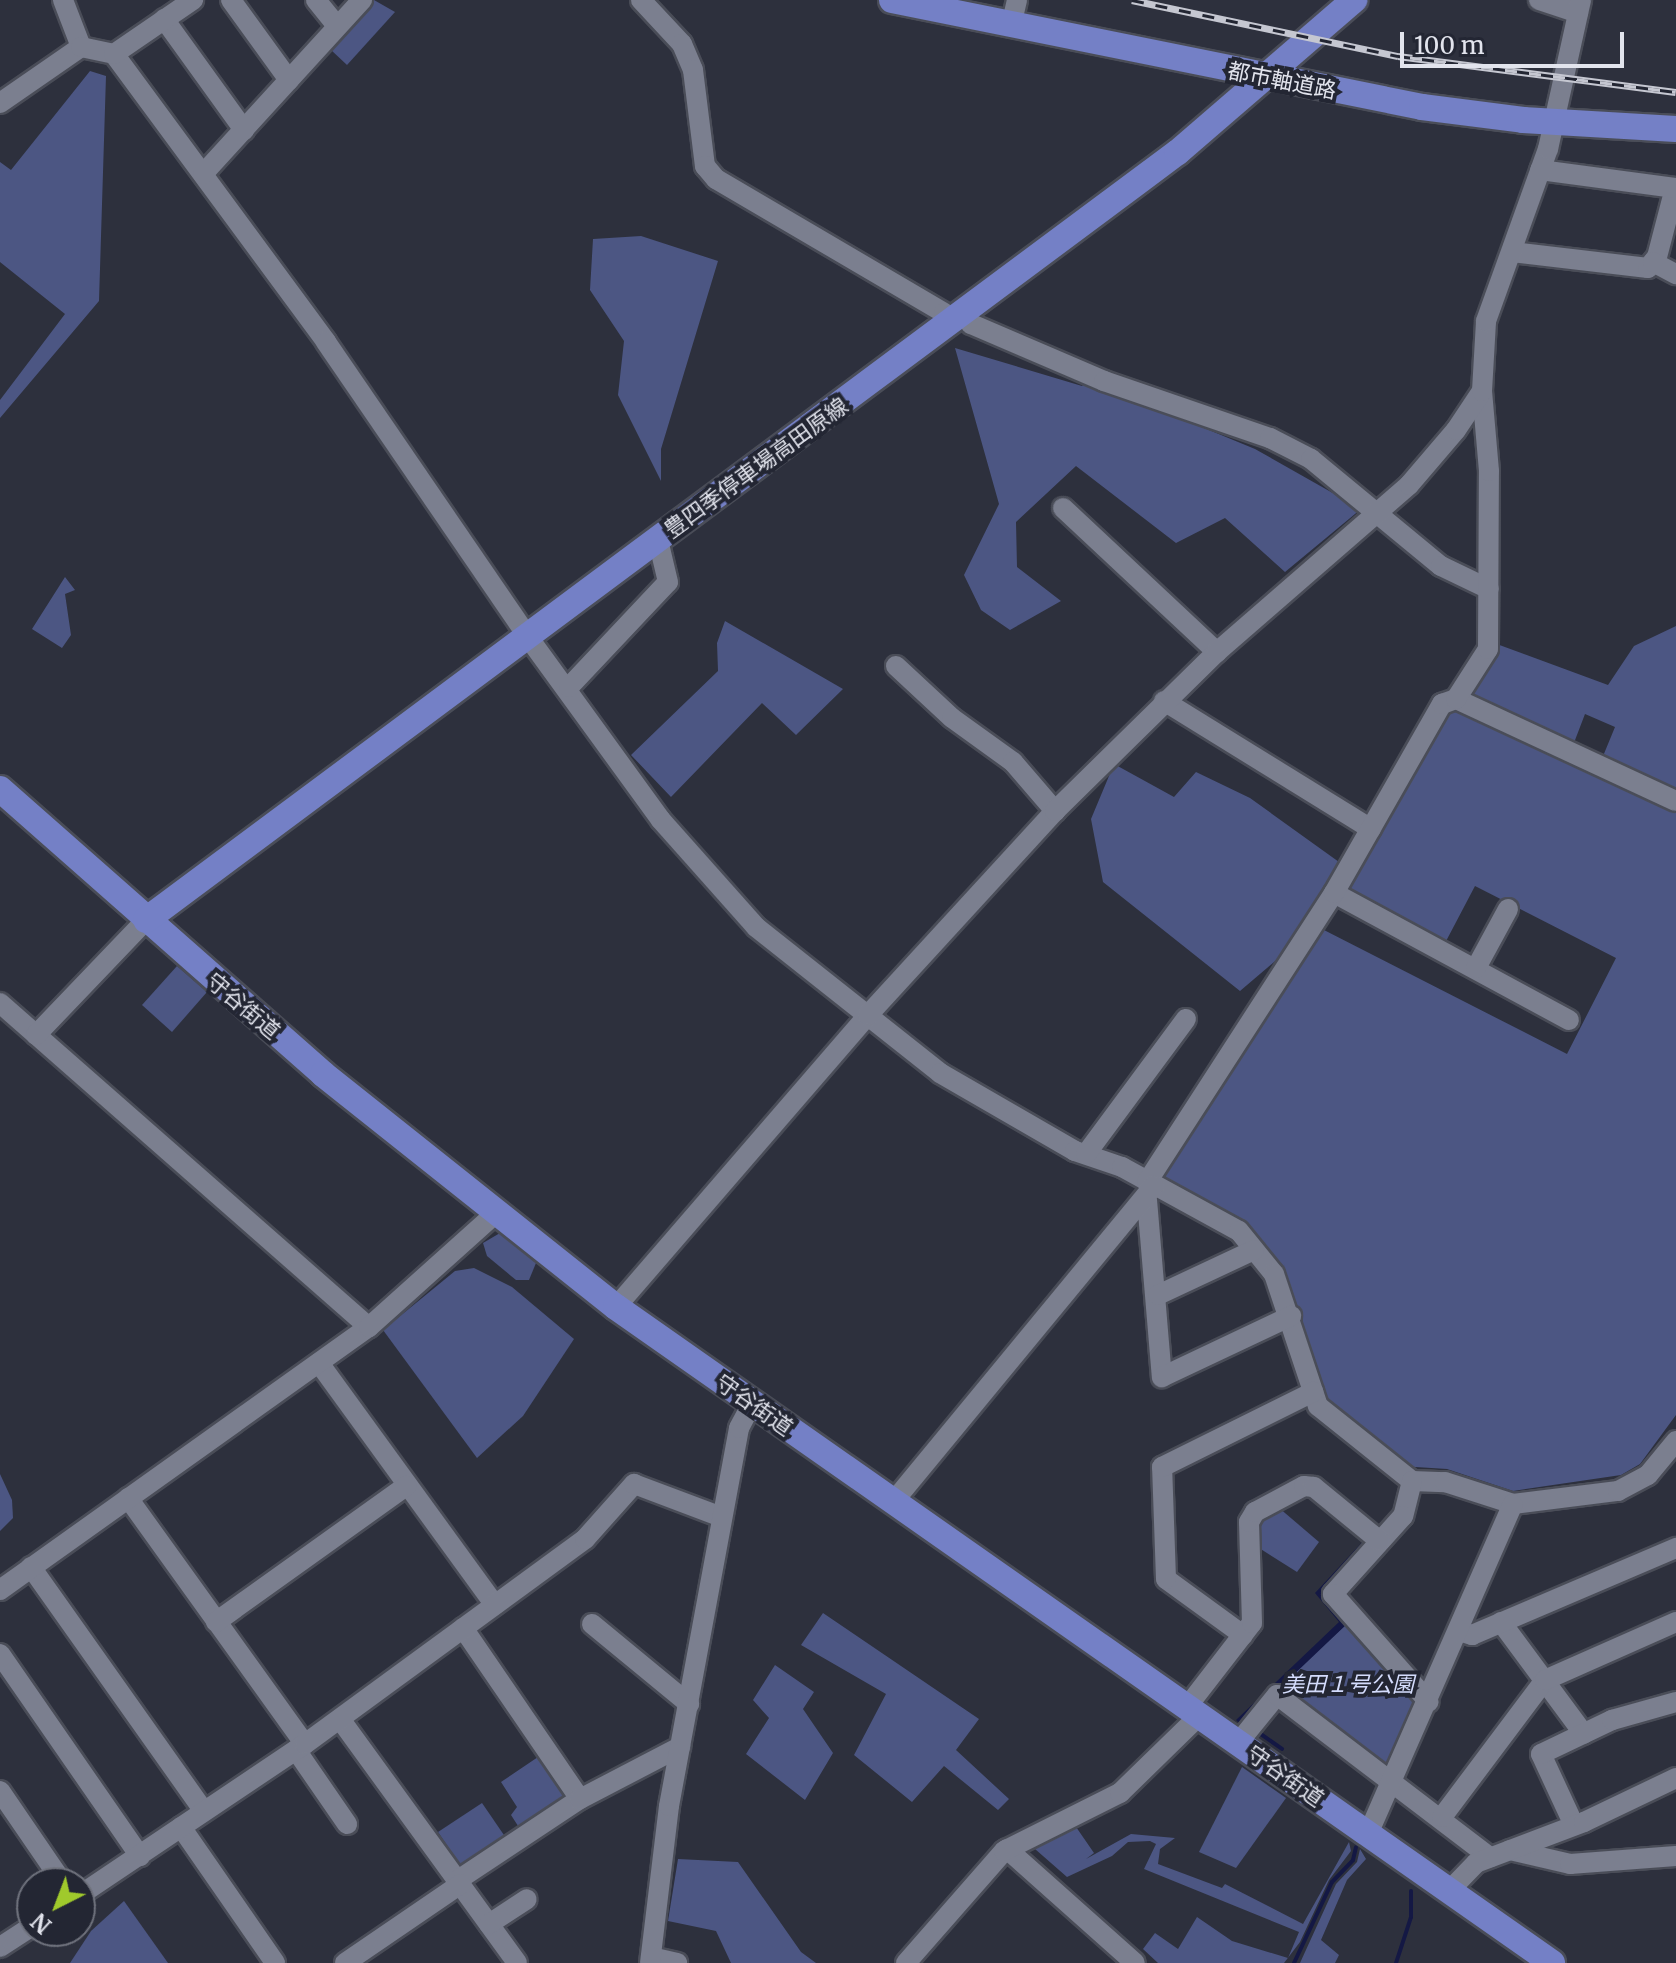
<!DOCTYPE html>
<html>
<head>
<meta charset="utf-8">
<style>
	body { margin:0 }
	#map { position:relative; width:1676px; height:1963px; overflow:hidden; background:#2d303d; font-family:Merriweather,"Noto Sans JP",serif }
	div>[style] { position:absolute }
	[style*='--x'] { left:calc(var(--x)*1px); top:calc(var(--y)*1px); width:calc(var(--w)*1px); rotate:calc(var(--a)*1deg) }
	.green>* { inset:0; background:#4c5683 }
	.water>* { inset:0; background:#141844 }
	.stream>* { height:4px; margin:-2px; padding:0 2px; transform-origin:2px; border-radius:2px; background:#141844 }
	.roads { filter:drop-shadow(2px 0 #4a4d58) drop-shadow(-2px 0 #4a4d58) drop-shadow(0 2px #4a4d58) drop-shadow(0 -2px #4a4d58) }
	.minor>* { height:20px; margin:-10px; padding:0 10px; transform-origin:10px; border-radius:10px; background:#7b7f8f }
	.major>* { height:26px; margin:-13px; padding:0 13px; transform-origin:13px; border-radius:13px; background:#7480c6 }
	.rail>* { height:7px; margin-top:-3.5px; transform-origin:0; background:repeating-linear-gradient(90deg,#232633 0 12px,#c5c7d1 0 24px); box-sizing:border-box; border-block:2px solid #c5c7d1 }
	span { translate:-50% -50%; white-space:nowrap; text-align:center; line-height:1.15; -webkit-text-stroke:8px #232633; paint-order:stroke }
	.street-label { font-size:22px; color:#e2e4ed }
	.park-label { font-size:22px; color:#d4dcfc; font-style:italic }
	.north { position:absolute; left:16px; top:1867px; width:80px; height:80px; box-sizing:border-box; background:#232633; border:2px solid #6f727d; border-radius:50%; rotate:222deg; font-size:22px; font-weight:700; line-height:32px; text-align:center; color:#e2e4ed }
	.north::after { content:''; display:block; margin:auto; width:28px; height:36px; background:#a0ca2c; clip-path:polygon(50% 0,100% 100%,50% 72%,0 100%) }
	.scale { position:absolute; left:1400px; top:32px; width:224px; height:36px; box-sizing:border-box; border:4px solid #e2e4ed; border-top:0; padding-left:10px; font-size:24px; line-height:28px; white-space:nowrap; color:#e2e4ed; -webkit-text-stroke:6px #232633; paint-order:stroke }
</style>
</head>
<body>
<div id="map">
	<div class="green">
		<div style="clip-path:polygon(374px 0,395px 12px,347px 65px,330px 49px)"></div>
		<div style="clip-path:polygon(90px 71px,106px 76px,99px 301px,0 418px,0 400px,65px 314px,0 262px,0 162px,11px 170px)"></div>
		<div style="clip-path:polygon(641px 236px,718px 261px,661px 449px,661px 481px,618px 395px,624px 341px,590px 290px,593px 239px)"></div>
		<div style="clip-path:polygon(955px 348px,1082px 386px,1088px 380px,1255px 449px,1361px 509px,1285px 572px,1225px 518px,1176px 543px,1076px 466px,1016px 522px,1017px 567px,1061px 601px,1010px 630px,981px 610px,964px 575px,999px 504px)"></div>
		<div style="clip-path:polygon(65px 577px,75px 590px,65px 594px,71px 635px,62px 648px,32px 629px)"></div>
		<div style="clip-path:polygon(725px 621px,843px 689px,796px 735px,762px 703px,671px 797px,631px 755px,718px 671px,717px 643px)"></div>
		<div style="clip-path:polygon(1676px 626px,1676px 795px,1601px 761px,1615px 727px,1585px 714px,1572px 748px,1468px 702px,1468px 688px,1494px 643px,1608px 685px,1634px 646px)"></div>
		<div style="clip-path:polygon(1448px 705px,1676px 807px,1676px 1415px,1640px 1464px,1621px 1475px,1513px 1491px,1447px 1469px,1400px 1466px,1323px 1401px,1278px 1271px,1159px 1176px,1322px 929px,1567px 1054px,1616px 958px,1475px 886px,1444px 945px,1340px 893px)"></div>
		<div style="clip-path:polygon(1114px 764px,1174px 797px,1196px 772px,1250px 798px,1339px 862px,1281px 956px,1240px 991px,1103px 882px,1091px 819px)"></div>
		<div style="clip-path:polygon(177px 966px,207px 992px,172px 1032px,142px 1005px)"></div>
		<div style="clip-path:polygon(500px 1233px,536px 1263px,529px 1280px,516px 1280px,487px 1256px,483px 1243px)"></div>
		<div style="clip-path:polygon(474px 1268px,512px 1287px,574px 1339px,523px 1416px,477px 1458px,383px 1330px,455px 1271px)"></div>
		<div style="clip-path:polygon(0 1474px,12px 1500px,13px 1518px,0 1531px)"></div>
		<div style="clip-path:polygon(1278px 1507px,1319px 1542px,1297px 1572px,1256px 1546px,1255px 1522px)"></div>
		<div style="clip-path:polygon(823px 1613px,979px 1719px,956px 1750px,1009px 1799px,998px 1810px,944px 1766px,912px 1802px,854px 1755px,886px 1694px,801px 1645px)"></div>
		<div style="clip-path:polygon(1349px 1622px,1415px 1696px,1417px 1706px,1392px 1763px,1383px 1764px,1278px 1686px)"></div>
		<div style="clip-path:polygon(775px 1665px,814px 1692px,803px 1709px,833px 1753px,805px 1800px,746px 1754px,769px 1718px,753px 1700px)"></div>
		<div style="clip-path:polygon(538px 1757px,566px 1800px,520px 1829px,511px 1815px,517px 1807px,501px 1782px)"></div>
		<div style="clip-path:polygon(1242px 1767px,1286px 1798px,1236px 1868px,1199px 1852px)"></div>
		<div style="clip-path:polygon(482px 1803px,506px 1838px,462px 1868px,438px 1832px)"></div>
		<div style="clip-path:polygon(1074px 1824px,1094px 1853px,1086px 1859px,1131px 1834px,1175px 1838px,1160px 1849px,1158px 1864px,1222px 1888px,1225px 1884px,1303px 1924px,1349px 1842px,1351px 1851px,1329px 1880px,1300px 1942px,1284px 1963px,1158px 1963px,1143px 1949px,1155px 1933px,1178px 1949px,1197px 1917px,1232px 1941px,1288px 1958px,1299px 1932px,1144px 1869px,1156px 1844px,1150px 1841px,1128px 1842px,1112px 1856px,1067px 1877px,1027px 1842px)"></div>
		<div style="clip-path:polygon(1360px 1849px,1366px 1859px,1347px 1880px,1321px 1940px,1339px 1955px,1335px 1963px,1300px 1963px,1336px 1884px,1357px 1862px)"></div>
		<div style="clip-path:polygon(678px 1859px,738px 1862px,801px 1952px,816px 1963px,731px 1963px,716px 1931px,668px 1921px)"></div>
		<div style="clip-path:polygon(124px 1901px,168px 1963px,70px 1963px,91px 1931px)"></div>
	</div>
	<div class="water">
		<div style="clip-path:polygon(1366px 1538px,1367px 1545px,1325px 1592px,1349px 1622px,1241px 1725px,1236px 1720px,1339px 1622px,1315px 1593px)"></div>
	</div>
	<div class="stream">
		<div style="--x:1255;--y:1730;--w:33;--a:35"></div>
		<div style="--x:1294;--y:1963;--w:89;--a:-64.9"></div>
		<div style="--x:1332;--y:1882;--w:30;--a:-46"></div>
		<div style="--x:1353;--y:1860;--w:13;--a:-77"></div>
		<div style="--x:1396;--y:1963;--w:48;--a:-71.9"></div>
		<div style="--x:1411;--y:1917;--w:26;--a:-90"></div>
	</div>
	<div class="roads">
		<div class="minor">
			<div style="--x:63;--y:0;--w:50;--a:69"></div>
			<div style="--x:231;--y:0;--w:99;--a:54.1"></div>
			<div style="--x:316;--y:0;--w:33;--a:51"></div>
			<div style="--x:641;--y:0;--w:60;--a:47"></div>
			<div style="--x:682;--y:44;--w:28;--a:67"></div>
			<div style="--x:693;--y:70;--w:97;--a:82.9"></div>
			<div style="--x:705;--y:166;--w:17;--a:50"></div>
			<div style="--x:716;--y:179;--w:264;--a:30.4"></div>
			<div style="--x:944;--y:313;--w:12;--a:55"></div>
			<div style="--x:1539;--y:0;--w:41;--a:18.4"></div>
			<div style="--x:164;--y:19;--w:137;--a:54.2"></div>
			<div style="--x:1011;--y:26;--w:27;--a:-77"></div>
			<div style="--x:114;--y:54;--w:358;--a:53.6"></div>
			<div style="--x:326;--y:342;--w:358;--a:55.6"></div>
			<div style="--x:528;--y:637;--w:226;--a:54"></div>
			<div style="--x:661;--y:820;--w:143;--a:48.4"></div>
			<div style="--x:756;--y:927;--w:235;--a:38.4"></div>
			<div style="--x:940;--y:1073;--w:156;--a:30"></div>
			<div style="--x:1075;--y:1151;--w:50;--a:18.8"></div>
			<div style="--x:1122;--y:1167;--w:133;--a:28.7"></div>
			<div style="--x:1239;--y:1231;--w:55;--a:50.9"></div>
			<div style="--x:1274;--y:1274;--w:139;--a:71.6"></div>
			<div style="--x:1318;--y:1406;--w:120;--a:38.6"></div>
			<div style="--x:1412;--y:1481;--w:33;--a:2"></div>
			<div style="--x:1445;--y:1482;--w:71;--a:17.9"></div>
			<div style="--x:1513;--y:1504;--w:106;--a:-7.1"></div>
			<div style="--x:1618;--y:1491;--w:34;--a:-28"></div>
			<div style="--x:1648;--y:1475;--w:44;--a:-50.5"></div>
			<div style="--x:0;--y:103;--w:98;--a:-34.7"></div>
			<div style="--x:81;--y:47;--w:34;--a:12"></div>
			<div style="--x:114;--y:54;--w:96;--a:-34.4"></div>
			<div style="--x:203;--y:174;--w:236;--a:-47.6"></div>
			<div style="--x:1512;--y:252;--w:137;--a:6.7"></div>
			<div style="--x:1648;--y:268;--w:14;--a:-51"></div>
			<div style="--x:1657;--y:257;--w:71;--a:-75.4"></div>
			<div style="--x:1675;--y:188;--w:136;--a:-172.4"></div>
			<div style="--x:1653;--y:262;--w:26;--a:28"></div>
			<div style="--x:963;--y:314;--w:13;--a:51"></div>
			<div style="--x:971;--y:324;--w:145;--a:23.2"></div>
			<div style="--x:1104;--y:381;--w:176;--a:19"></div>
			<div style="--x:1270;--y:438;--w:46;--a:27.1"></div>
			<div style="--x:1311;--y:459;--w:168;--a:39.5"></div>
			<div style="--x:1441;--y:566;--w:53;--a:25.6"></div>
			<div style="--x:1063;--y:508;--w:211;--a:43.1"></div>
			<div style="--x:896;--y:666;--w:76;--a:42.9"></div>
			<div style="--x:952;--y:718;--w:75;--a:35.8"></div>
			<div style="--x:1013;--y:762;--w:65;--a:49.4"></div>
			<div style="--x:569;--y:687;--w:144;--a:-46.7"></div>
			<div style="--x:668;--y:582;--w:43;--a:-103.4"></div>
			<div style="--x:1456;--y:699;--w:242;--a:24.9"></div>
			<div style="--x:1164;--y:701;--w:243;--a:31.7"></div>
			<div style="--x:1334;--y:893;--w:267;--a:28.4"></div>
			<div style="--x:1476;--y:968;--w:67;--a:-61.5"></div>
			<div style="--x:0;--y:1003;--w:491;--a:41.3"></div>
			<div style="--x:36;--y:1035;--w:159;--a:-46.3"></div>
			<div style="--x:1086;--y:1154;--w:168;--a:-53.5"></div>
			<div style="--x:1147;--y:1182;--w:344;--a:-57.1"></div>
			<div style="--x:1334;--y:893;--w:218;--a:-60.3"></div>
			<div style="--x:1442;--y:704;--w:15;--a:-20"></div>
			<div style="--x:1456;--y:699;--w:59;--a:-57.4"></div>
			<div style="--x:1488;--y:649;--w:178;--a:-89.7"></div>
			<div style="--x:1489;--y:471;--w:80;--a:-95"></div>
			<div style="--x:1147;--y:1200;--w:178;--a:85.2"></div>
			<div style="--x:1162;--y:1377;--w:143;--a:-25.3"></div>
			<div style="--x:1158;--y:1295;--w:106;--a:-25.1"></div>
			<div style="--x:616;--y:1307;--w:386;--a:-49.2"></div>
			<div style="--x:868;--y:1015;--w:277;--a:-47.5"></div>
			<div style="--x:1055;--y:811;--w:227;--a:-44.5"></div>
			<div style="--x:1217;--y:652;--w:254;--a:-41"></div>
			<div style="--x:1409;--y:485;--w:72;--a:-49.5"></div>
			<div style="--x:1456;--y:430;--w:47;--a:-56.3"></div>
			<div style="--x:1482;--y:391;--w:70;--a:-86.7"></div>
			<div style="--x:1486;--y:321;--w:183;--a:-70.2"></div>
			<div style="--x:1548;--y:149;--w:153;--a:-77.5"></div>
			<div style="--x:319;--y:1363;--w:299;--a:54"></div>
			<div style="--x:1412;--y:1481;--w:36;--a:104"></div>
			<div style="--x:1403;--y:1516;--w:105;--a:131.9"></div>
			<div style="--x:1333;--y:1594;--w:144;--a:48.4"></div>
			<div style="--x:128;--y:1498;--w:303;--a:54.3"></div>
			<div style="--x:894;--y:1501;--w:408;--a:-50.5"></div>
			<div style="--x:31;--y:1567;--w:299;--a:54.7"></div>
			<div style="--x:0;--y:1590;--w:453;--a:-35.5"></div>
			<div style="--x:369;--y:1327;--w:168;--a:-41.9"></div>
			<div style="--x:216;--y:1622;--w:234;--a:-35.6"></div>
			<div style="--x:1501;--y:1622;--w:139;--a:53.5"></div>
			<div style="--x:592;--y:1624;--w:126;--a:39.5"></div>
			<div style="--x:463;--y:1628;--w:207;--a:55.6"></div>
			<div style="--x:1459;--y:1631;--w:14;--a:17"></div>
			<div style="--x:1472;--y:1635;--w:222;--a:-23.1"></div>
			<div style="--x:1243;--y:1635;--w:95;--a:-144"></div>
			<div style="--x:1166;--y:1579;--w:112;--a:-92"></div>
			<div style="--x:1162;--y:1467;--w:169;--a:-26.4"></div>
			<div style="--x:0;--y:1654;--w:246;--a:55.3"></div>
			<div style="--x:1187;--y:1707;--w:106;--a:-52.3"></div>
			<div style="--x:1252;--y:1623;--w:101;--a:-91.7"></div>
			<div style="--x:1249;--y:1522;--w:12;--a:-59"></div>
			<div style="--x:1255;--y:1512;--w:55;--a:-28"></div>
			<div style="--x:1304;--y:1486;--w:10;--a:6"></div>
			<div style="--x:1314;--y:1487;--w:85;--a:39.3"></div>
			<div style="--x:340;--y:1719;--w:301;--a:54"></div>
			<div style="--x:1238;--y:1743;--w:62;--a:-50.9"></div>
			<div style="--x:1277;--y:1695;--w:268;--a:37.3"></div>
			<div style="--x:296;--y:1750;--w:90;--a:55.4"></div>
			<div style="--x:0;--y:1791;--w:112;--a:55.6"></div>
			<div style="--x:1442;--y:1817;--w:171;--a:-53.1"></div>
			<div style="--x:1545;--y:1680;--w:143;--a:-23.9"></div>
			<div style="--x:1573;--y:1823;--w:76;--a:-114.9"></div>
			<div style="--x:1541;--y:1754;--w:79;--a:-25.6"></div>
			<div style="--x:1612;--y:1720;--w:66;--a:-15.7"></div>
			<div style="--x:181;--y:1827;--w:165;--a:55.3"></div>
			<div style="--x:1368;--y:1834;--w:360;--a:-66.3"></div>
			<div style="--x:1007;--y:1849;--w:171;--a:41.7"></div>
			<div style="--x:1510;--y:1850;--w:62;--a:13.1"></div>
			<div style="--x:1570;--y:1864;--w:106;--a:-4.3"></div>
			<div style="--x:458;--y:1880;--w:146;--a:-33.6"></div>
			<div style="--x:580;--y:1799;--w:113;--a:-27.5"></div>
			<div style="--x:1449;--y:1891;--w:39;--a:-46"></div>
			<div style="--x:1476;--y:1863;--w:116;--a:-20.8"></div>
			<div style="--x:1584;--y:1822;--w:102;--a:-25.6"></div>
			<div style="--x:80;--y:1895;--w:271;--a:-33.9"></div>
			<div style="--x:305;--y:1744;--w:347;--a:-36.2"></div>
			<div style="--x:585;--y:1539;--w:74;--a:-48.3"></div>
			<div style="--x:634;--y:1484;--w:94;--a:20.6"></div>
			<div style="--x:489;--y:1924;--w:45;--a:-33.3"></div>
			<div style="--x:0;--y:1947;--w:38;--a:-33"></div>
			<div style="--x:651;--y:1957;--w:27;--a:13"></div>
			<div style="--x:345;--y:1963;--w:140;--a:-34.3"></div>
			<div style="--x:650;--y:1963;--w:158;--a:-83.1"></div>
			<div style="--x:669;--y:1806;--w:384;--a:-79.5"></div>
			<div style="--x:739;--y:1428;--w:27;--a:-62"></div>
			<div style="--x:906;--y:1963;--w:149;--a:-48.8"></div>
			<div style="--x:1004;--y:1851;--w:130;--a:-26.6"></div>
			<div style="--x:1120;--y:1793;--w:110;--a:-44.3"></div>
		</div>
		<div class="major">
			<div style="--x:892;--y:0;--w:541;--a:11.41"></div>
			<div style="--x:1422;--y:107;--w:102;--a:7.3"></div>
			<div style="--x:1523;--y:120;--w:153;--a:3.4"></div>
			<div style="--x:0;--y:789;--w:431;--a:41.4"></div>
			<div style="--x:323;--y:1074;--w:374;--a:38.5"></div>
			<div style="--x:616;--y:1307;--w:1143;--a:35.02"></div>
			<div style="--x:146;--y:920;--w:1286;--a:-36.66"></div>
			<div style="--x:1178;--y:152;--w:233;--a:-40.8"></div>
		</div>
	</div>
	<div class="rail">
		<div style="--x:1132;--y:0;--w:272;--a:11.9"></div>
		<div style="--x:1398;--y:56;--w:280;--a:7.4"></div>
	</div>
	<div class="street-label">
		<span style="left:1282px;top:81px;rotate:11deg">都市軸道路</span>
		<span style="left:756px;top:468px;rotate:-36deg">豊四季停車場高田原線</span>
		<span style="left:243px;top:1006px;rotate:40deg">守谷街道</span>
		<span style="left:754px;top:1405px;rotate:35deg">守谷街道</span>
		<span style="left:1285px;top:1776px;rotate:35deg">守谷街道</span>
	</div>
	<div class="park-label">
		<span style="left:1348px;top:1685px">美田１号公園</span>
	</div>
	<div class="north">N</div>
	<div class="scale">100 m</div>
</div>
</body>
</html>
